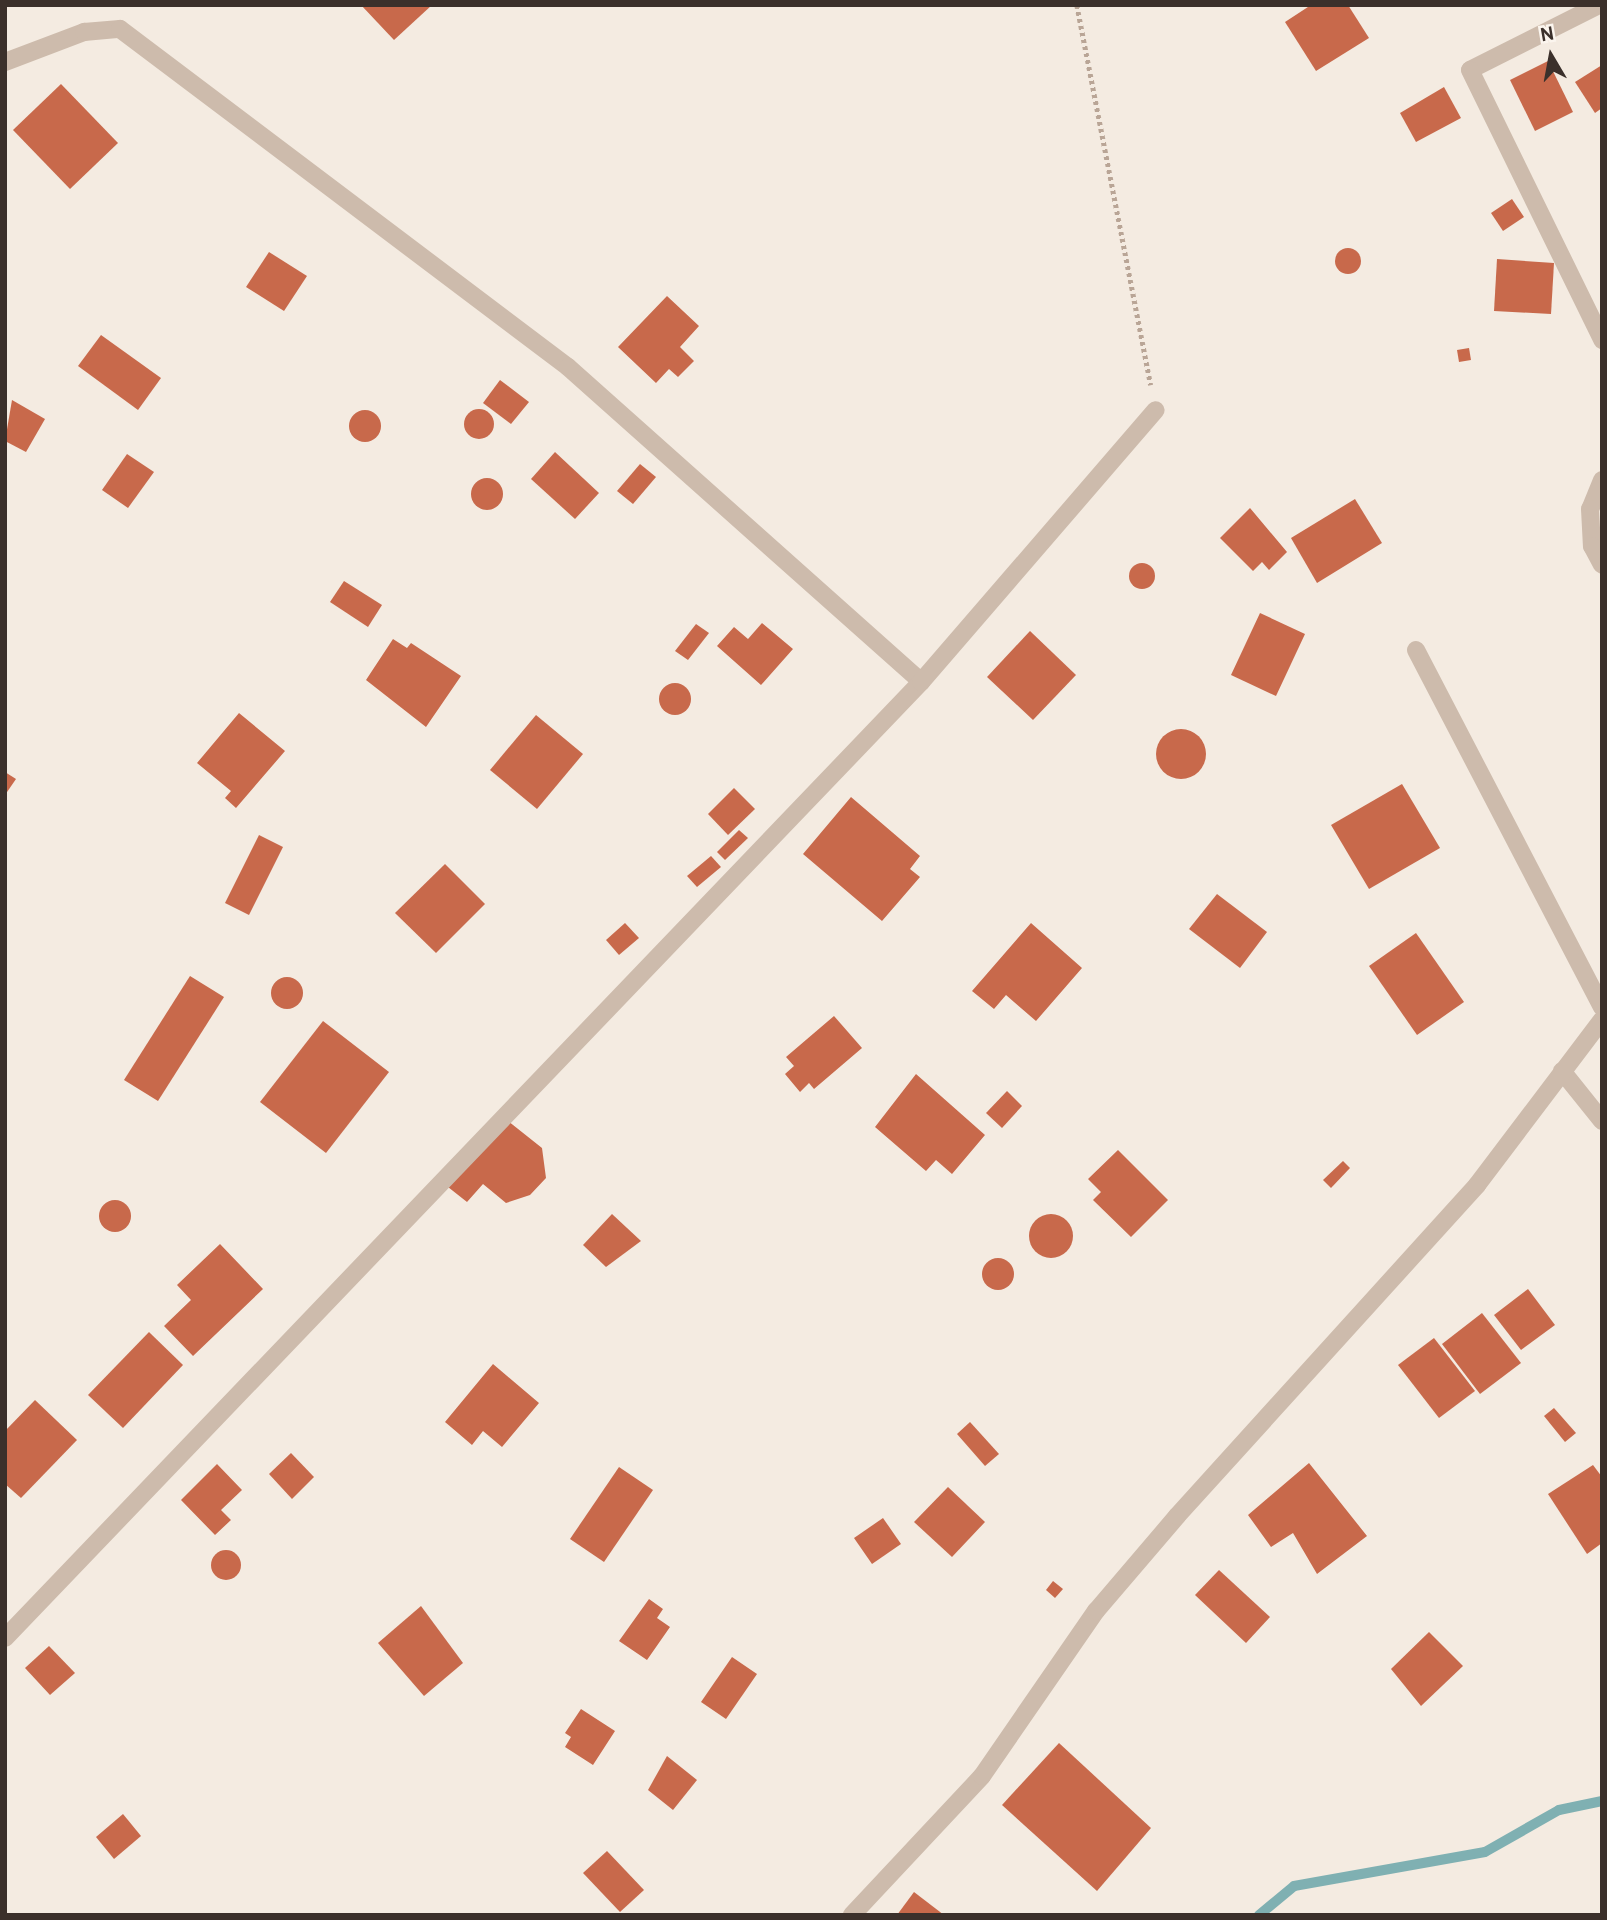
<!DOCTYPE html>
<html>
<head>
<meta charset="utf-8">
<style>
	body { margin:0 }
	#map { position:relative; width:1607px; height:1920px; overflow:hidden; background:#f4ebe1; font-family:Overpass,sans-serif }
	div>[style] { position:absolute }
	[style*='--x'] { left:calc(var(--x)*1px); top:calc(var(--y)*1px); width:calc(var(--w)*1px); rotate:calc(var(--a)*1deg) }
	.stream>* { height:10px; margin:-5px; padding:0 5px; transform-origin:5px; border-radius:5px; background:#7fb0b2 }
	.building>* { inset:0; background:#c8694b }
	.round { border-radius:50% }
	.path>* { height:4.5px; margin-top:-2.25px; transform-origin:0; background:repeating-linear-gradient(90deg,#b9a596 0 3.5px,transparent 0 7px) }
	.minor>* { height:18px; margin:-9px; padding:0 9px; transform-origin:9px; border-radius:9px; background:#cdbbac }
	span { translate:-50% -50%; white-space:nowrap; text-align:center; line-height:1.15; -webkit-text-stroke:5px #fbf5ee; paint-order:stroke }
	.frame { position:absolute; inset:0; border:7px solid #3b302b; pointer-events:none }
	.north { position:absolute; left:1516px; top:21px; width:70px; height:70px; -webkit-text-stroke:5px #fbf5ee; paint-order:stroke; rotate:350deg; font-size:19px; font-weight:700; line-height:28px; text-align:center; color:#3b302b }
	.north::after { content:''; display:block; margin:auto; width:24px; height:32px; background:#3b302b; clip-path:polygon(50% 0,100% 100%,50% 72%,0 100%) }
</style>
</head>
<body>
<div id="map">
	<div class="stream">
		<div style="--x:1259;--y:1915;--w:45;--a:-39.6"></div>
		<div style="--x:1294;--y:1886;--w:194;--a:-10.1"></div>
		<div style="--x:1485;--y:1852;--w:85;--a:-29.6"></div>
		<div style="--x:1559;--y:1810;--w:44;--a:-11.8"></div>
	</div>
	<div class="building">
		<div style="clip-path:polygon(361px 5px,432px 5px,394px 40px)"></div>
		<div style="clip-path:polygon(1311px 5px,1348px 5px,1369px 38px,1316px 71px,1285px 22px)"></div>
		<div style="clip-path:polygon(1548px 61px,1573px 112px,1535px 131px,1510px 80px)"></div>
		<div style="clip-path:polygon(1602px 65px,1602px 108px,1595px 113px,1575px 82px)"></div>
		<div style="clip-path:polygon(61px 84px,118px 143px,70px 189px,13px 130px)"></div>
		<div style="clip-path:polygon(1444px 87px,1461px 118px,1416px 142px,1400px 113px)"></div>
		<div style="clip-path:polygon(1512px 199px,1524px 217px,1503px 231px,1491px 213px)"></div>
		<div class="round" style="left:1335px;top:248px;width:26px;height:26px"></div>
		<div style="clip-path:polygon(269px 252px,307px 276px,284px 311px,246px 287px)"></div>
		<div style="clip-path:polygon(1497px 259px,1554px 263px,1551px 314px,1494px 311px)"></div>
		<div style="clip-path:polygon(667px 296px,699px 326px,680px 347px,694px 361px,678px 377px,669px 369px,656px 383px,618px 347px)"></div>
		<div style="clip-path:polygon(101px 335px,161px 378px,138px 410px,78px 366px)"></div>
		<div style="clip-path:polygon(1469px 348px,1471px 360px,1459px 362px,1457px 350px)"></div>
		<div style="clip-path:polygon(500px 380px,529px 402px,511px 424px,483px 403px)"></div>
		<div style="clip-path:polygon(12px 400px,45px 419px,26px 452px,5px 441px)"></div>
		<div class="round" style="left:464px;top:409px;width:30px;height:30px"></div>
		<div class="round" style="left:349px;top:410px;width:32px;height:32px"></div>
		<div style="clip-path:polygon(555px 452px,599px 493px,575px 519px,531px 479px)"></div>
		<div style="clip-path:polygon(127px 454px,154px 472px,128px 508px,102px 490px)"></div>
		<div style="clip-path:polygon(640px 464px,656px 477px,633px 504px,617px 491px)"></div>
		<div class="round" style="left:471px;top:478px;width:32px;height:32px"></div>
		<div style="clip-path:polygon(1355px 499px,1382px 543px,1317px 583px,1291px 538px)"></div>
		<div style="clip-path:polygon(1250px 508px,1287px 552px,1269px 570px,1262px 562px,1253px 571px,1220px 538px)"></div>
		<div class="round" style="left:1129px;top:563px;width:26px;height:26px"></div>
		<div style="clip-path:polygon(344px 581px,382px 605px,368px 627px,330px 602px)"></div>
		<div style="clip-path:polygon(1260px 613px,1305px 634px,1276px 696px,1231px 675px)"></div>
		<div style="clip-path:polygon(762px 623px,793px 649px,761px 685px,717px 646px,734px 627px,748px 639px)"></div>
		<div style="clip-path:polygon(696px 624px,709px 633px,688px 660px,675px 651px)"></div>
		<div style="clip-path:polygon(1030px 631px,1076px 675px,1033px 720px,987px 677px)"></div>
		<div style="clip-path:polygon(393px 639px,407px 648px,411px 643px,461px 676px,426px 727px,366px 680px)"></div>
		<div class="round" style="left:659px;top:683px;width:32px;height:32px"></div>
		<div style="clip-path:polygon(239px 713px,285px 751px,236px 808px,225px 798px,231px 791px,197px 763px)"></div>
		<div style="clip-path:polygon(536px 715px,583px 754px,537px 809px,490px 770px)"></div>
		<div class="round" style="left:1156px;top:729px;width:50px;height:50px"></div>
		<div style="clip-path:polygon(5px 772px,16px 779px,5px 795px)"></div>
		<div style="clip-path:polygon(1402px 784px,1440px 848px,1369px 889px,1331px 825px)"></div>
		<div style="clip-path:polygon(734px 788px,755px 809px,728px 835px,708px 814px)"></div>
		<div style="clip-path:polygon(851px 797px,920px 856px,910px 869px,920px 877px,882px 921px,803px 854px)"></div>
		<div style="clip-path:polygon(739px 830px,748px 838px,725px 860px,717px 852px)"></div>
		<div style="clip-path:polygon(259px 835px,283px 847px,249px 915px,225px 903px)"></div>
		<div style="clip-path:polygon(711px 856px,721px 867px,697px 887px,687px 876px)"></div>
		<div style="clip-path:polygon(445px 864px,485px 904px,436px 953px,395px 913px)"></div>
		<div style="clip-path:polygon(1217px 894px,1267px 932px,1240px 968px,1189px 929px)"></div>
		<div style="clip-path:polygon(625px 923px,639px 938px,619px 955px,606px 940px)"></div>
		<div style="clip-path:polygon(1031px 923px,1082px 968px,1036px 1021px,1006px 995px,994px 1009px,972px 991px)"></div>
		<div style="clip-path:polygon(1416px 933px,1464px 1002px,1417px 1035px,1369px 966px)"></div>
		<div style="clip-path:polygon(190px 976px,224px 997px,158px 1101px,124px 1080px)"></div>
		<div class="round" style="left:271px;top:977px;width:32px;height:32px"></div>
		<div style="clip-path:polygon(834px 1016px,862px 1048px,814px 1089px,809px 1083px,800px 1092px,785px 1074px,794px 1066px,786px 1057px)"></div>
		<div style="clip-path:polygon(323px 1021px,389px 1072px,326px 1153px,260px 1102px)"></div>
		<div style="clip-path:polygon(916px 1074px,985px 1135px,952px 1174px,936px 1160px,926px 1171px,875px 1127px)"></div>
		<div style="clip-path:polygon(1007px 1091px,1022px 1106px,1002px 1128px,986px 1113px)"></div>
		<div style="clip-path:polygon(508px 1121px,542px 1148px,546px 1178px,530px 1195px,506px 1203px,483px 1184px,467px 1202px,448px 1187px)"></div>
		<div style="clip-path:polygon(1118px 1150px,1168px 1200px,1131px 1237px,1093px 1200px,1101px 1192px,1088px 1179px)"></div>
		<div style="clip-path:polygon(1343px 1161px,1350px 1168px,1331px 1188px,1323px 1180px)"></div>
		<div class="round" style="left:99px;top:1200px;width:32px;height:32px"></div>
		<div style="clip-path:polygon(612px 1214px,641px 1241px,606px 1267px,583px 1245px)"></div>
		<div class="round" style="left:1029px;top:1214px;width:44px;height:44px"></div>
		<div style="clip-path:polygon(220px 1244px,263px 1289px,193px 1356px,164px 1326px,191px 1300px,177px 1285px)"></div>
		<div class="round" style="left:982px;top:1258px;width:32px;height:32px"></div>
		<div style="clip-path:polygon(1528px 1289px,1555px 1325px,1521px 1350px,1494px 1315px)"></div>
		<div style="clip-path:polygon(1482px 1313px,1521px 1363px,1480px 1394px,1442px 1344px)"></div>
		<div style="clip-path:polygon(149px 1332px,183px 1365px,123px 1428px,88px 1395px)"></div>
		<div style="clip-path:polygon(1434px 1338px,1475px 1391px,1439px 1418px,1398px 1365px)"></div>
		<div style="clip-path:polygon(493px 1364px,539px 1403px,502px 1447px,483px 1431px,472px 1445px,445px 1422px)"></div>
		<div style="clip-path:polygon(35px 1400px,77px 1440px,21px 1498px,5px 1484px,5px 1431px)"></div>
		<div style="clip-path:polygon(1554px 1408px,1576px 1433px,1565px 1442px,1544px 1416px)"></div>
		<div style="clip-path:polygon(970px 1422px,999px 1454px,985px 1466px,957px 1434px)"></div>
		<div style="clip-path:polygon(291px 1453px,314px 1477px,292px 1499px,269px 1474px)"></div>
		<div style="clip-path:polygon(1309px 1463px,1367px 1536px,1317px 1574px,1293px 1533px,1271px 1547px,1248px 1515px)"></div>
		<div style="clip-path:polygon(217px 1464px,242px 1490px,221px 1510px,231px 1520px,215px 1535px,181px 1500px)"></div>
		<div style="clip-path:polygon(1593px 1465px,1602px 1477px,1602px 1543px,1587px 1554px,1548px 1494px)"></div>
		<div style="clip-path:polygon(619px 1467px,653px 1490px,604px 1562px,570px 1539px)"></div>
		<div style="clip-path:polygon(948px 1487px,985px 1522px,952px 1557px,914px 1522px)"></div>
		<div style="clip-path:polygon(883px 1518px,901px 1544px,872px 1564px,854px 1538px)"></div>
		<div class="round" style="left:211px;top:1550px;width:30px;height:30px"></div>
		<div style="clip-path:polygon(1219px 1570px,1270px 1617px,1246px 1643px,1195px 1595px)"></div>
		<div style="clip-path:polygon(1053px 1581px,1063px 1589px,1055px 1598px,1046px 1590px)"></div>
		<div style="clip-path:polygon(649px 1599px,663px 1609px,657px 1618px,670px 1627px,647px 1660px,619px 1641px)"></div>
		<div style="clip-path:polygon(421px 1606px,463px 1663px,424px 1696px,378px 1643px)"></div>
		<div style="clip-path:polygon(1429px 1632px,1463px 1666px,1421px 1706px,1391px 1669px)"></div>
		<div style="clip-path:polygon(49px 1646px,75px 1673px,50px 1695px,25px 1668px)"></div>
		<div style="clip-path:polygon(732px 1657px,757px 1674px,726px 1719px,701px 1702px)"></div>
		<div style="clip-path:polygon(581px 1709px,615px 1731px,593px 1765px,565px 1747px,571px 1737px,565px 1733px)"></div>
		<div style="clip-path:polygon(1059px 1743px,1151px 1828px,1097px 1891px,1002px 1805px)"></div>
		<div style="clip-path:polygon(667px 1756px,697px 1780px,673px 1810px,648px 1790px)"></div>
		<div style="clip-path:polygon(123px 1814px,141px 1836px,114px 1859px,96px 1837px)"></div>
		<div style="clip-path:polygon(607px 1851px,644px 1890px,620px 1912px,583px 1873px)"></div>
		<div style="clip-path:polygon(914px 1892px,944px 1915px,897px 1915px)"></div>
	</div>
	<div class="path">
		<div style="--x:1077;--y:5;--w:387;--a:79"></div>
	</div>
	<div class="minor">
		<div style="--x:1599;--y:5;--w:144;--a:153.3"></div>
		<div style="--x:1470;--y:70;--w:301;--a:63.9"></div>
		<div style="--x:5;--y:62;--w:85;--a:-20.8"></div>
		<div style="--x:84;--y:32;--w:36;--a:-5"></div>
		<div style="--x:120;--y:29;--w:561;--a:37.03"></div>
		<div style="--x:568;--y:367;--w:473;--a:41.7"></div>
		<div style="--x:1602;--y:480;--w:31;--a:112"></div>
		<div style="--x:1590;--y:509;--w:37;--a:87"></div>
		<div style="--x:1592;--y:546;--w:21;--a:62"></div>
		<div style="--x:1416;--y:650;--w:403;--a:62.5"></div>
		<div style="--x:1562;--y:1071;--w:64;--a:51.3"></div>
		<div style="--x:5;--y:1638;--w:1324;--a:-46.22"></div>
		<div style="--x:921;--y:682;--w:359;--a:-49.2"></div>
		<div style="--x:852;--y:1915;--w:190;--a:-46.9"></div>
		<div style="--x:982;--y:1776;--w:201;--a:-55.4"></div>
		<div style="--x:1096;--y:1611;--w:125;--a:-49.5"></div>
		<div style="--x:1177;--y:1516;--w:447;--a:-47.8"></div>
		<div style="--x:1477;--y:1185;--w:207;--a:-52.9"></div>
	</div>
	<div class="frame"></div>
	<div class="north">N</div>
</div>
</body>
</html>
